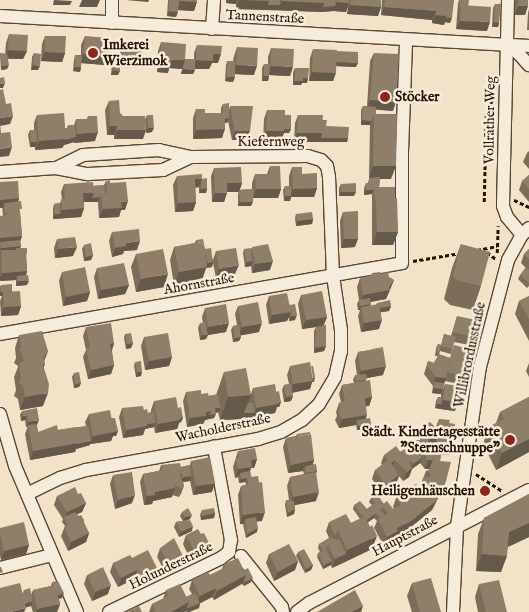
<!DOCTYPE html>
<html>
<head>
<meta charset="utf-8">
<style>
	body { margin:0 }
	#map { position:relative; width:529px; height:612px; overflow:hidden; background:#f1e2c8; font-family:"IM FELL English",serif }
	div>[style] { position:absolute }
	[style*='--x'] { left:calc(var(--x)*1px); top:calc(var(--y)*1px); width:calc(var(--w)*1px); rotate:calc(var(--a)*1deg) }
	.path>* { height:2.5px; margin-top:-1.25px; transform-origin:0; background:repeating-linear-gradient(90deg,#261300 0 4px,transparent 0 6.5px) }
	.roads { filter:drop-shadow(1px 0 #594732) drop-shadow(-1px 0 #594732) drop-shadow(0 1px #594732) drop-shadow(0 -1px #594732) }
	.minor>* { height:12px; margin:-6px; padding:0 6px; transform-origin:6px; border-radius:6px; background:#f6ecdb }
	.wall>* { inset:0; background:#7c6d59 }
	.shaded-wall>* { inset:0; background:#655949 }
	.building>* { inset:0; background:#907f68 }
	.dots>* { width:14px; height:14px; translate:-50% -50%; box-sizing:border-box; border:2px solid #f6ecdb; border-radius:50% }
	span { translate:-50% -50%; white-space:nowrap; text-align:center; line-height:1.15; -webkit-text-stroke:5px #f6ecdb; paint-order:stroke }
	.street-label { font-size:14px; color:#261300 }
	.poi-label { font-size:14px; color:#261300; font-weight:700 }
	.left { translate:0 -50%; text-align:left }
	.right { translate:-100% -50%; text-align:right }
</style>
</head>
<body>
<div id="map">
	<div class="path">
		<div style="--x:514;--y:200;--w:17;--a:25"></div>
		<div style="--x:484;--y:202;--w:86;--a:-88.7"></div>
		<div style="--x:486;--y:116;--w:20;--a:-70"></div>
		<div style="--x:477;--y:250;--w:20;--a:-11"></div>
		<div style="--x:487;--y:252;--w:11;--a:38"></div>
		<div style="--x:497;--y:253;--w:27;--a:-88"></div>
		<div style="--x:413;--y:261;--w:48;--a:-9.7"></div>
		<div style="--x:476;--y:474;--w:31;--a:33"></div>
	</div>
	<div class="roads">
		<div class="minor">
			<div style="--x:112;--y:0;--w:23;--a:90"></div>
			<div style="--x:508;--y:0;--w:206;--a:91.4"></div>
			<div style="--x:503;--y:206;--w:12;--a:70"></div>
			<div style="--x:507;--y:217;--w:23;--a:50"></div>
			<div style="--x:0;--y:16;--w:530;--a:3.25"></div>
			<div style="--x:212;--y:29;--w:29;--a:-86"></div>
			<div style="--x:507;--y:45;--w:15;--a:37"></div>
			<div style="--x:519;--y:54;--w:15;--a:48"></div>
			<div style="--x:0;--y:172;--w:56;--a:-4.1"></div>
			<div style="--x:56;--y:168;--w:33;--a:11"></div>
			<div style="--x:88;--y:174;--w:75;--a:-3.1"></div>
			<div style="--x:163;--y:170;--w:31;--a:-25"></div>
			<div style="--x:0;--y:334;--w:408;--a:-10"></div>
			<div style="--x:402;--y:263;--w:111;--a:-90"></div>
			<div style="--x:402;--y:152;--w:111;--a:-87.9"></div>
			<div style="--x:0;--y:414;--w:54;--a:73.9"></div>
			<div style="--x:15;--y:466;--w:159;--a:67"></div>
			<div style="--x:27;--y:494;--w:37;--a:-26"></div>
			<div style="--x:60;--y:478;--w:27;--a:-17"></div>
			<div style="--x:86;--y:470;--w:175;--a:-10.2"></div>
			<div style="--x:258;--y:439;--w:24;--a:-17"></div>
			<div style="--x:281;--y:432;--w:24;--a:-30"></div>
			<div style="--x:302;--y:420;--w:23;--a:-43"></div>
			<div style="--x:319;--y:404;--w:31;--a:-59"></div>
			<div style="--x:335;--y:377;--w:26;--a:-77"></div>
			<div style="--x:341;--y:352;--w:22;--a:-90"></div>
			<div style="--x:341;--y:330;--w:55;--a:-98.4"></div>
			<div style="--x:333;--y:276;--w:99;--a:-92.3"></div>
			<div style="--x:329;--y:177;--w:11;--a:-100"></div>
			<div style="--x:327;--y:166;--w:8;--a:-135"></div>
			<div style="--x:321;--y:160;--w:14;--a:-163"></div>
			<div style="--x:308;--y:156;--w:117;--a:179.5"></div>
			<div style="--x:191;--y:157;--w:33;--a:-168"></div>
			<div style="--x:159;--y:150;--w:76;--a:176.2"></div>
			<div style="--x:83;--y:155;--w:30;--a:154"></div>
			<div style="--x:241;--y:556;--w:65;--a:51.2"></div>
			<div style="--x:282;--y:607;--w:5;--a:79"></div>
			<div style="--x:0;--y:568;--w:54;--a:-14"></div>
			<div style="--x:109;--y:612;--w:124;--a:-25.7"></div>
			<div style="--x:221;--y:558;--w:10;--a:-37"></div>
			<div style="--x:229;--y:552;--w:12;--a:-81"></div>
			<div style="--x:231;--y:540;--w:95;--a:-100.4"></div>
			<div style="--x:297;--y:612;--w:15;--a:-37"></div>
			<div style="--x:309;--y:603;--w:247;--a:-27.2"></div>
			<div style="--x:453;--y:612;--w:86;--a:-87.3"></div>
			<div style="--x:457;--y:526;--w:161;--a:-81.8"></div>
			<div style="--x:480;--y:367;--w:111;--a:-75.3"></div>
			<div style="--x:508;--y:260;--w:29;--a:-61"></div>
			<div style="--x:522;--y:235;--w:10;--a:-45"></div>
		</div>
	</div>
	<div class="wall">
		<div style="clip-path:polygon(168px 0,197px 0,194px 11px,178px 10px,176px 17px,167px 16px)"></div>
		<div style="clip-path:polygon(226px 0,381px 0,381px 7px,378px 16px,347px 14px,348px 7px,346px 12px,334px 11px,321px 12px,236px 9px,236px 4px,226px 3px)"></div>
		<div style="clip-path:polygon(382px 0,454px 0,450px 23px,445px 22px,444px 25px,432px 23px,432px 20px,381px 15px)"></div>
		<div style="clip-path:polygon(459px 0,469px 0,468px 5px,487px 31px,456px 29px,458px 3px)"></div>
		<div style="clip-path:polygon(515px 0,528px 0,525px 15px,515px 15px)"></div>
		<div style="clip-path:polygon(495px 4px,499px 23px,498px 27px,492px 27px,493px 8px)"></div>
		<div style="clip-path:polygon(529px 9px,529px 30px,527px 30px,528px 13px)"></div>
		<div style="clip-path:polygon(9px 34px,27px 51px,23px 59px,8px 59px,7px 69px,1px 70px,0 55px,0 53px,5px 54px,6px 43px)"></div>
		<div style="clip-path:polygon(45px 36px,65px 53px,62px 62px,41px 61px,42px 44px)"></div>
		<div style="clip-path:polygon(85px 36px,108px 56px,105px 65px,81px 63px,81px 67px,80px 72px,73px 71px,74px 60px,75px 55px,81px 55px,81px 45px)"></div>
		<div style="clip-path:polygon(123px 40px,138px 68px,120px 67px,118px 75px,111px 75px,112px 62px,113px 57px,119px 58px,120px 49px)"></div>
		<div style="clip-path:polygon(161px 42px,185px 59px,194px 59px,194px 53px,197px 45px,218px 63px,212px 63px,209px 69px,195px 69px,193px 74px,181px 74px,182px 69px,169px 68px,168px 73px,157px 72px,158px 51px)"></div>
		<div style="clip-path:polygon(237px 47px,254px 75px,235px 74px,233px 82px,225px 81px,226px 65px,227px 61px,233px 61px,234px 56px)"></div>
		<div style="clip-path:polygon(271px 48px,290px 76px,269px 75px,268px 81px,262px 81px,262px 68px,264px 64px,268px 64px,268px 57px)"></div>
		<div style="clip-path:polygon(313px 49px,336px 51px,356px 67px,336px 66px,333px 81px,309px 81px,310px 58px)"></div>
		<div style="clip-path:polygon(34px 53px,38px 70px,31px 70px,32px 57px)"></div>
		<div style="clip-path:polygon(374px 53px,393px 111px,376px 109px,376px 114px,391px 179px,380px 179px,379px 187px,395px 198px,398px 232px,393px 245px,372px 245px,372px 194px,364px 195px,364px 188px,366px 183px,368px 183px,369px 179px,370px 125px,361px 125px,361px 110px,363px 106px,367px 106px,370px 61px)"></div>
		<div style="clip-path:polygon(295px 68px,308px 78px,307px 83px,302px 83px,301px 85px,293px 85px,293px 72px)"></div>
		<div style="clip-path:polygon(109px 101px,120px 113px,143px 139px,114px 139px,114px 135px,107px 135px,105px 110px)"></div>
		<div style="clip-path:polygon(223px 104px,229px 110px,230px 106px,246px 139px,232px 140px,228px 121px,227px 123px,225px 123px,222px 138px,193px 139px,193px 118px,196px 109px,205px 113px,221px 113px,221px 108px)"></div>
		<div style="clip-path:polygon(267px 110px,285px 115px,291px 129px,289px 133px,284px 133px,281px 140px,263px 140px,264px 119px)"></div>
		<div style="clip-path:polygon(37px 115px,65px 128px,67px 128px,68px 125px,74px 125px,76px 119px,87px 119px,88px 116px,95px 141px,74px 143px,74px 142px,64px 145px,62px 148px,35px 150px,35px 146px,30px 147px,28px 135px,30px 130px,34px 130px,34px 123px)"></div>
		<div style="clip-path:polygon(147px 115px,152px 132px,146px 133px,145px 120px)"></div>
		<div style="clip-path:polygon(298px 115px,323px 120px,326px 126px,348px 138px,347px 142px,294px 142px,295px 123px)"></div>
		<div style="clip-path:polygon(529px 151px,529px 169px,523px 162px,527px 153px)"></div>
		<div style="clip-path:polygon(270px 166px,281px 189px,278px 198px,253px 198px,251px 206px,238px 206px,238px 194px,239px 190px,252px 189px,252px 183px,255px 174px,267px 174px)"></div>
		<div style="clip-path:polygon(292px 167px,302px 174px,317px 188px,314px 197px,291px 197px,290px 201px,284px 201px,283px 190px,285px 186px,289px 186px,289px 176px)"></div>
		<div style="clip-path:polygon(214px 168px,242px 183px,239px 192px,227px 192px,224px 202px,212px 202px,211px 176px)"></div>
		<div style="clip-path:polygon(529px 175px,529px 202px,519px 190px,522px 181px)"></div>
		<div style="clip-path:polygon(177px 176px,202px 179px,207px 188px,206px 193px,199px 193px,199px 186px,199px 187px,195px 188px,196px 202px,193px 211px,175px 212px,173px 185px)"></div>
		<div style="clip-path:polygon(106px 181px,110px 183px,125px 210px,121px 210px,119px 217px,99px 218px,98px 202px,84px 202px,84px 208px,81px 217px,53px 219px,53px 208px,54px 204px,60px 203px,62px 199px,61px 192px,64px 184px,93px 186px,104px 185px)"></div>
		<div style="clip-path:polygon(0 182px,19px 198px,18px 202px,20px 213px,22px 236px,20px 241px,21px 246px,20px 248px,27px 253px,26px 255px,27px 271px,26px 276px,27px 285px,16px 286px,16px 280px,0 281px,0 216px,3px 216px)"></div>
		<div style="clip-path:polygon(341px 184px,354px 196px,339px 196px,339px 188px)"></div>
		<div style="clip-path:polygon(343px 212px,355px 247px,341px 248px,340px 221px)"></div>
		<div style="clip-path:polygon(296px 214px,313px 219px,312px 224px,296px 226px,295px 218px)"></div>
		<div style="clip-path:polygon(112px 232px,137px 250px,124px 251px,123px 254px,112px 257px,109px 241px)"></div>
		<div style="clip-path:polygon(57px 239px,73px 256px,55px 258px,54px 248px)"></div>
		<div style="clip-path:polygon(196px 240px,205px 249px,213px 260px,216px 251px,235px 274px,216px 278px,213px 263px,212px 267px,206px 268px,202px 280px,174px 285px,170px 260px,174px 247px,195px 243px)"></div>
		<div style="clip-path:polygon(461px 244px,481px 286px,473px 310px,450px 305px,444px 299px,452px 268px)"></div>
		<div style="clip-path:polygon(84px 245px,93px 255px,91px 260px,84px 261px,82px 249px)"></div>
		<div style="clip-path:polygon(252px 247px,270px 270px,252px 273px,251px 266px,245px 267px,243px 253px,244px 249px,251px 250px)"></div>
		<div style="clip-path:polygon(529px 249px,529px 286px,527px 288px,518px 279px,520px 275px,526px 268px,521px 263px,524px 254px)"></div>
		<div style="clip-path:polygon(136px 254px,164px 287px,136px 292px,131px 267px)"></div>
		<div style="clip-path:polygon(97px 268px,129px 285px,125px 294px,98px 299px,94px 277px)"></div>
		<div style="clip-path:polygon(62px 272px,90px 292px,87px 301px,63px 306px,59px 281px)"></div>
		<div style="clip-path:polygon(372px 273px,380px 274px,389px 277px,394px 280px,386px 299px,370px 302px,370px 306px,376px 305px,377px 303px,391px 306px,389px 311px,381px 312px,379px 329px,361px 332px,358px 316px,360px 310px,358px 310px,357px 304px,359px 300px,357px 287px,360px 278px,372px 275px)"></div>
		<div style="clip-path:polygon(1px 285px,12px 291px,21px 306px,18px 315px,1px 316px,0 301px,2px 296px,0 296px,0 287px)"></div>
		<div style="clip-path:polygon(301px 295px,327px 317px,324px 325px,326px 346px,324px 351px,314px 353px,314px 331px,316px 327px,302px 329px,298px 304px)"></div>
		<div style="clip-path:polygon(269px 296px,290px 305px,295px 320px,289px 321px,289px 317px,287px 321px,269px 324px,266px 305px)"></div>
		<div style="clip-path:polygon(529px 296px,529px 341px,515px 314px,519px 301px)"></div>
		<div style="clip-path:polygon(238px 306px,259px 332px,241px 335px,241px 337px,239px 341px,233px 342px,231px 330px,233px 326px,237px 325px,235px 314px)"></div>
		<div style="clip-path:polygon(205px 308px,226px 332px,208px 335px,206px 339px,200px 340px,198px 328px,200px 323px,203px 323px,202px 317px)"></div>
		<div style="clip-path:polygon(457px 316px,472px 337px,469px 345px,454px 342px,451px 354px,440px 351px,439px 355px,450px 358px,454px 345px,462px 376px,459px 384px,445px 381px,441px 394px,432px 393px,433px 386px,424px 374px,428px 361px,434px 363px,438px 356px,435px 356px,436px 348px,438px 344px,441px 345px,444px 334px,451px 336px)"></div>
		<div style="clip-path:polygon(86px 327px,114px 343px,112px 351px,114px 365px,111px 374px,88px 379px,83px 357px,86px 350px,83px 336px)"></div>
		<div style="clip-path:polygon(125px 334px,133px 343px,131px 348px,126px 349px,124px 338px)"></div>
		<div style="clip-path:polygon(19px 335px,48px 351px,44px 361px,44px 368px,43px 406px,20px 410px,18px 399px,14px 396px,16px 390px,14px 377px,18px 367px,18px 366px,14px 363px,16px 358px,15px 348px)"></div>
		<div style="clip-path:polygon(144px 337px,172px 357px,169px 366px,145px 370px,141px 346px)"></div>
		<div style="clip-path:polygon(372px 349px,383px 375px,366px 378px,366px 381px,372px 397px,369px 406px,366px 406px,366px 419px,371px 424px,369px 428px,357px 430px,356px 425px,339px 428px,335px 420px,337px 416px,336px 412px,339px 403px,341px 402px,339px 394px,342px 385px,354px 383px,353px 380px,355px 375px,357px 375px,355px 361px,358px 352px,371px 350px)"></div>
		<div style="clip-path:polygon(135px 362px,141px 376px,136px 377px,134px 366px)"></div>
		<div style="clip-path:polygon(529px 363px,529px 377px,526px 371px)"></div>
		<div style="clip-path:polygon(290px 366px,314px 382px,312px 382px,310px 389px,292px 393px,293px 396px,291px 401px,284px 402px,282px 390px,284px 385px,289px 384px,287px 375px)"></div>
		<div style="clip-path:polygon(224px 372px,251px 394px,253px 388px,276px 392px,281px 402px,279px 407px,277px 407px,275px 413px,254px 417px,253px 418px,243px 417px,242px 419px,220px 420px,218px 412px,216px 413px,214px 418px,205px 420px,203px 424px,187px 427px,183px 401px,186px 392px,201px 394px,208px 396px,216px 395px)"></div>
		<div style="clip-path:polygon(74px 373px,81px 383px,79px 387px,74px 388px,72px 377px)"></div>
		<div style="clip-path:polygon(445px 384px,455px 411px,435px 408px,436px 401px,438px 397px,441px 397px,441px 393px)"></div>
		<div style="clip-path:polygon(529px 397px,529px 452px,496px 470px,483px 444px,489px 427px,496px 423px,500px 412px)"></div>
		<div style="clip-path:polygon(154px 401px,178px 408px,183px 418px,181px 422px,179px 423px,177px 429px,155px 433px,154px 427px,145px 429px,143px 435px,123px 438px,119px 417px,122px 408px,144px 410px,148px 413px,151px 412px,151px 410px)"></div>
		<div style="clip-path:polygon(22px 411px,37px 425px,38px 432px,58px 430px,86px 426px,85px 422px,89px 414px,112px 418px,118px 431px,116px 436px,113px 436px,111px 441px,90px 444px,90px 445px,76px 449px,75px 452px,30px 460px,25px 434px,28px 426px,26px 427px,25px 420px,21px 421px,20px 415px)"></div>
		<div style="clip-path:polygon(evenodd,439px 419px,449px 423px,453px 447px,450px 455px,441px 454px,440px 461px,442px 490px,432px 510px,407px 530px,397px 536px,395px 540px,384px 546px,374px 528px,377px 521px,374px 518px,368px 522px,372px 549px,332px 568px,331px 565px,323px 569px,317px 557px,318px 553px,320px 552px,318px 548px,319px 544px,329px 538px,326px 531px,329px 522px,351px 523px,360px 519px,353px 509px,354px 505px,367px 509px,372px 505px,369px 502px,371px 498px,384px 504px,393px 509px,394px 509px,393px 507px,396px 498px,421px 491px,424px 488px,420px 486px,426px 471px,429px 470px,429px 469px,425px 469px,420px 463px,412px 469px,409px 477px,403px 481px,399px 476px,396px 484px,383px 494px,372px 479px,375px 470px,382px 465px,381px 463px,384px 455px,400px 452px,413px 447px,416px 440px,420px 440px,421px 436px,424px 436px,421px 432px,422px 428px,434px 426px,432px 431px,424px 436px,428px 437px,430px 433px,435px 433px,436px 427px,439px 419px,429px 446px,434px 446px,434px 451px,429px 450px,429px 446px)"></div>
		<div style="clip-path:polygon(297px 434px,314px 460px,313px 464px,317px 471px,316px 474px,316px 501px,295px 505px,294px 514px,287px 517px,285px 505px,286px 500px,289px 500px,287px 486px,290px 477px,304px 474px,303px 471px,288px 473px,283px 447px,286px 438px,296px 436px)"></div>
		<div style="clip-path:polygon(238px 451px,257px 459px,254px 468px,251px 468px,250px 471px,262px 521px,257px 521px,257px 532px,246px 538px,243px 524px,240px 524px,238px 495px,241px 486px,246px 485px,245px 482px,239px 483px,238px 477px,235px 478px,233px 467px)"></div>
		<div style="clip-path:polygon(191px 461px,212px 492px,193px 495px,190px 481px,183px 482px,184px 486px,181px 494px,179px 497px,172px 495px,172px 497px,153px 501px,152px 504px,144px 505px,140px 482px,143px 474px,159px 471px,161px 465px,181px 467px,190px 465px)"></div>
		<div style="clip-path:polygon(113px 475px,132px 503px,115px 509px,110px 484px)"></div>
		<div style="clip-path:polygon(78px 494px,86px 503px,82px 512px,77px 514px,78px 516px,84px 520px,83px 522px,89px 533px,86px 542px,68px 551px,61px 536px,65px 526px,62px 522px,63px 519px,54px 505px,57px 496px)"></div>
		<div style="clip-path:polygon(529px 494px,529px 537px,508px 547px,501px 572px,476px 571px,478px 534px,484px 518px)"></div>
		<div style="clip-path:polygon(202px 510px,215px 513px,214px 518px,201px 520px,200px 515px)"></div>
		<div style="clip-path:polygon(182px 512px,190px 519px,186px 521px,192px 531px,179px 537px,174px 527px,176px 522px,183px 521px,180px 516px)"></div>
		<div style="clip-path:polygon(0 528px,29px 545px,26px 554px,1px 560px,0 556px)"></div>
		<div style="clip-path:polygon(201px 534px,209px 543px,206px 552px,190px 559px,183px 544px,186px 535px)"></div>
		<div style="clip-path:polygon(160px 548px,180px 564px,165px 572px,157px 557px)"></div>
		<div style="clip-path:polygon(298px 552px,313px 565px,311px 570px,305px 573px,296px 556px)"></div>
		<div style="clip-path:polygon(269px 554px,298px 561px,295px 570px,274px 581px,266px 563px)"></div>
		<div style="clip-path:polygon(132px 558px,157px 568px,153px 577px,137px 585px,134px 579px,118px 587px,110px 572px,113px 563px)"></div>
		<div style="clip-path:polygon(224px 564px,244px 570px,251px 582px,244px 586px,242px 584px,214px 600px,212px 597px,200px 603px,199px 608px,189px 612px,186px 612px,186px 611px,184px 612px,149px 612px,152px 604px,163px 599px,166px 590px,186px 597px,192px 594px,189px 589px,192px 580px,210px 575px,222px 569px)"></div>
		<div style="clip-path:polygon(87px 575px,108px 594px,92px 601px,84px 584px)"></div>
		<div style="clip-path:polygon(52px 582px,62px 598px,59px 599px,60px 604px,57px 612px,33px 612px,31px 606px,26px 607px,22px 593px,23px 593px,24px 590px,31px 595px,33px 590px,51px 586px)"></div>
		<div style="clip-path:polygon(412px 583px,441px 612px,412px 612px,407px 596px)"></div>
		<div style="clip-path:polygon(479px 584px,507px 612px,478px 612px,475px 597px)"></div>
	</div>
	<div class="shaded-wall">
		<div style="clip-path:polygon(54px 0,72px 1px,70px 5px,53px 5px)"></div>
		<div style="clip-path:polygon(82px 0,100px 0,97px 7px,79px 7px)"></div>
		<div style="clip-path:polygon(126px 0,149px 0,148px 2px)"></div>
		<div style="clip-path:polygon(227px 0,237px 0,236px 4px,226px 3px)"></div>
		<div style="clip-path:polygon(239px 0,269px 1px,280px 5px,278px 10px,236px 9px)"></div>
		<div style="clip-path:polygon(180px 1px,197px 2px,194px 11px,177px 10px)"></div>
		<div style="clip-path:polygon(282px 1px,324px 3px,335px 6px,337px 2px,349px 3px,346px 12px,334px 11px,321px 12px,278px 10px)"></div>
		<div style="clip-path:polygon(350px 5px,381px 7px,378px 16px,347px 14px)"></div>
		<div style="clip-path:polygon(518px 6px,528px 6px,525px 15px,515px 15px)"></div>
		<div style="clip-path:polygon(384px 7px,436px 11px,432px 20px,381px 15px)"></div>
		<div style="clip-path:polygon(169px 11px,178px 12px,176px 17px,167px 16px)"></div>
		<div style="clip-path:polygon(435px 15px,447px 16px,452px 18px,450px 23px,445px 22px,444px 25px,432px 23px)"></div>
		<div style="clip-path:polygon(460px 21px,490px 22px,487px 31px,456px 29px)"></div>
		<div style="clip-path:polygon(494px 22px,499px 23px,498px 27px,492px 27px)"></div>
		<div style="clip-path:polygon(8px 50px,27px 51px,23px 59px,5px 58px)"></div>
		<div style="clip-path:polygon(45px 52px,65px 53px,62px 62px,41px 61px)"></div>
		<div style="clip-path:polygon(83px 54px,108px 56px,105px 65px,80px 63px)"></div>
		<div style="clip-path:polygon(213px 54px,221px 54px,218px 63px,212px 63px,209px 69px,193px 69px,196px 60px)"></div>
		<div style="clip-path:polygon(122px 58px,141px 59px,138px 68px,118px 67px)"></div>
		<div style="clip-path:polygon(171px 60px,185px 60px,182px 69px,169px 68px,168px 73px,157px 72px,160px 64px)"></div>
		<div style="clip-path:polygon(335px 61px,358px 63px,356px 67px,333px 66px)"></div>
		<div style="clip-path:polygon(9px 65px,7px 69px,1px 70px,2px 66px)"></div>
		<div style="clip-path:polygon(33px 65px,40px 66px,38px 70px,31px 70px)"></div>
		<div style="clip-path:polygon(236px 65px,257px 66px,254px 75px,233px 74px)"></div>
		<div style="clip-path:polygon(271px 66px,293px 67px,290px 76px,268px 75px)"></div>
		<div style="clip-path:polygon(75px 67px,81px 67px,80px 72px,73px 71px)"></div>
		<div style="clip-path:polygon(183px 69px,195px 70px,193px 74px,181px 74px)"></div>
		<div style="clip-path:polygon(113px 70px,120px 71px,118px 75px,111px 75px)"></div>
		<div style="clip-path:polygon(312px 72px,336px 73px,333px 81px,309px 81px)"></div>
		<div style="clip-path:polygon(264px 76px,269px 76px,268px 81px,262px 81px)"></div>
		<div style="clip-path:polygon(227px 77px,235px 77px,233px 82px,225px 81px)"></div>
		<div style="clip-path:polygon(303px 78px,308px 78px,307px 83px,302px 83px,301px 85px,293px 85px,295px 81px)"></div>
		<div style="clip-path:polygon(5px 83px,3px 88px,0 88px,0 84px)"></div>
		<div style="clip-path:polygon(370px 100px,396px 102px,393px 111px,367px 109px)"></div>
		<div style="clip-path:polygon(13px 116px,10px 124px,0 126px,0 118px)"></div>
		<div style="clip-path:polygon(229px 118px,227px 123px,221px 123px,223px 119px)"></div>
		<div style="clip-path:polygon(362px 120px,371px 121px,370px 125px,361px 125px)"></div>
		<div style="clip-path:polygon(110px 126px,117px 126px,114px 135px,107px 135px)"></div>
		<div style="clip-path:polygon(148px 128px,154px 128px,152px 132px,146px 133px)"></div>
		<div style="clip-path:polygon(283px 128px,291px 129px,289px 133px,284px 133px,281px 140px,263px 140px,266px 131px)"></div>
		<div style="clip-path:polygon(225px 129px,222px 138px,193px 139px,196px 130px)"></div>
		<div style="clip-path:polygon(117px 130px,146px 130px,143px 139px,114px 139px)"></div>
		<div style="clip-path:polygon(235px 131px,250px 131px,246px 139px,232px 140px)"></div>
		<div style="clip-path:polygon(98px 132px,95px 141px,74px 143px,77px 134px)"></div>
		<div style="clip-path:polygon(297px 133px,322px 133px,348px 138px,347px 142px,294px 142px)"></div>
		<div style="clip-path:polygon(76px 137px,74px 142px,64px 145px,62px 148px,35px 150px,39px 141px)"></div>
		<div style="clip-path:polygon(31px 142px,37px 142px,35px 147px,30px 147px)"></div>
		<div style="clip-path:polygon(12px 147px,9px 156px,0 157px,0 149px)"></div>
		<div style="clip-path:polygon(373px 166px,396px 166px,391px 179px,369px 179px)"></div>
		<div style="clip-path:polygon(195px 179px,202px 179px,199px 187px,192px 188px)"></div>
		<div style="clip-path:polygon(227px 183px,242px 183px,239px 192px,223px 192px)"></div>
		<div style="clip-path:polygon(207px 188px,206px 193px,199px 193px,201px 189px)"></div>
		<div style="clip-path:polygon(317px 188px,314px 197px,291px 197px,290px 201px,284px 201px,285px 196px,290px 196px,293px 189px)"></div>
		<div style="clip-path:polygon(256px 189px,281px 189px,278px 198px,252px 198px)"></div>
		<div style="clip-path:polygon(366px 190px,373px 190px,372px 194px,364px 195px)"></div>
		<div style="clip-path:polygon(341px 192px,356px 192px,354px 196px,339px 196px)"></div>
		<div style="clip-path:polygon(83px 193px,94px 193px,91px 202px,80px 202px)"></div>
		<div style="clip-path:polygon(215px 193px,227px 193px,224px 202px,212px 202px)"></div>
		<div style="clip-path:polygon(100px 197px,98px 202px,91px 202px,92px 198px)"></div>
		<div style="clip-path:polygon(19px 198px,16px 207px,4px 203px,3px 208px,0 208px,0 200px)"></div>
		<div style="clip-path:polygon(128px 201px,125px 210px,121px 210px,119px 217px,99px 218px,103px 209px,121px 202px)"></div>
		<div style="clip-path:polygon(196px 202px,193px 211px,175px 212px,178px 203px)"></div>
		<div style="clip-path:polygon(240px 202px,253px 202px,251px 206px,238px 206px)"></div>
		<div style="clip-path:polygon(84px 208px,81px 217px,53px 219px,55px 214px,60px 214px,62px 210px)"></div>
		<div style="clip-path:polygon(313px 219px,312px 224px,296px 226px,297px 221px)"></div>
		<div style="clip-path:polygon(377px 232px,398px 232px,393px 245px,372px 245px)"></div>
		<div style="clip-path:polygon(22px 236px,19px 245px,0 243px,0 238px)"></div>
		<div style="clip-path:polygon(344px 239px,358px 239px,355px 247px,341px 248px)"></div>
		<div style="clip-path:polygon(140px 241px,137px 250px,124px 251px,123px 254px,112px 257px,115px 248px,126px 243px)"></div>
		<div style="clip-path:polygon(21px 246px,19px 250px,16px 248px,15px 251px,1px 250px,0 252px,1px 248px)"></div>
		<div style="clip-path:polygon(77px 247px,73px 256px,55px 258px,58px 249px)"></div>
		<div style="clip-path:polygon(93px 255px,91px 260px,84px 261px,86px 257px)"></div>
		<div style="clip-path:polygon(252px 261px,251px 266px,245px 267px,246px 262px)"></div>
		<div style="clip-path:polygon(273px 261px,270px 270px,252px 273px,255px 264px)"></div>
		<div style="clip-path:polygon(213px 262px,212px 267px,206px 268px,202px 280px,174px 285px,179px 272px,206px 267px,207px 263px)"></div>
		<div style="clip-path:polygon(239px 265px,235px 274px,216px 278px,219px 269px)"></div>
		<div style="clip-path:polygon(27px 271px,24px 280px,17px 276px,16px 280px,0 281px,0 278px,2px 273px)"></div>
		<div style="clip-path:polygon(168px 274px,164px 287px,136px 292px,141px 279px)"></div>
		<div style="clip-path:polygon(394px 280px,386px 299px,360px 304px,363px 295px,389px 287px)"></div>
		<div style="clip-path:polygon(18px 281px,29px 281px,27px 285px,16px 286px)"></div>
		<div style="clip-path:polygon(129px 285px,125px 294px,98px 299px,101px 290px)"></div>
		<div style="clip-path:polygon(12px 291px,3px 292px,2px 296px,0 296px,1px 292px)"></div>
		<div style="clip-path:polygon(90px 292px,87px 301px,63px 306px,66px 297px)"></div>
		<div style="clip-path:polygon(371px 304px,369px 308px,361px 307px,360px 310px,358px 310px,360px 306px)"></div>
		<div style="clip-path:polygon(21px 306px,18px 315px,1px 316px,4px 307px)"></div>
		<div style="clip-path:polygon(391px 306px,389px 311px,376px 313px,378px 308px)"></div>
		<div style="clip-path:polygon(291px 312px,287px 321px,269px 324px,272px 315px)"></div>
		<div style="clip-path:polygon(297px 315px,295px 320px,289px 321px,291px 316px)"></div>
		<div style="clip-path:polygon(327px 317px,323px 326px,302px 329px,306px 320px)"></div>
		<div style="clip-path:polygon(382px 320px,379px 329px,361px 332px,364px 323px)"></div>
		<div style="clip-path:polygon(229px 323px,226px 332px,208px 335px,206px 339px,200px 340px,202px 335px,205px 335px,208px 327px)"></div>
		<div style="clip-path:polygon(262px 323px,259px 332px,238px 336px,242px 327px)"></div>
		<div style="clip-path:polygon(241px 337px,239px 341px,233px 342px,235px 338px)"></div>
		<div style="clip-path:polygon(114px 343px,111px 352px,110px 344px)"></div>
		<div style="clip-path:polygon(133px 343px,131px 348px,126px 349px,127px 344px)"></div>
		<div style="clip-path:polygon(326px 346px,324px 351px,314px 353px,315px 348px)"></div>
		<div style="clip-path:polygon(48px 351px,43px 364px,45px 364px,40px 377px,44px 357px)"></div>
		<div style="clip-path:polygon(172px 357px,169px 366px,145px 370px,149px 361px)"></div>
		<div style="clip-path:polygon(114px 365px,111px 374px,88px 379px,91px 370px)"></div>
		<div style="clip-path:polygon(386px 366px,383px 375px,358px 380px,361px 371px)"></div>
		<div style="clip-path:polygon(137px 372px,142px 372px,141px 376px,136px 377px)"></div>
		<div style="clip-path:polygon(315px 377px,314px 382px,312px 382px,310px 389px,290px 393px,293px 384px)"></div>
		<div style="clip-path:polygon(436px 377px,446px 378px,443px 387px,434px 382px)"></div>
		<div style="clip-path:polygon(81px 383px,79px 387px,74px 388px,75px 384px)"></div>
		<div style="clip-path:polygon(434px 388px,443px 389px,441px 394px,432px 393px)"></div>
		<div style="clip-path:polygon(48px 393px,43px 406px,20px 410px,25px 397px)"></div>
		<div style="clip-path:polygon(251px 395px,244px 413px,255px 413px,256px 408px,281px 402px,279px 407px,277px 407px,275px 413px,254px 417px,253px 418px,243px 417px,242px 419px,220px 420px,228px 397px)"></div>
		<div style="clip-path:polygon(293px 396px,291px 401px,284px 402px,286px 397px)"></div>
		<div style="clip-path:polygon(372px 397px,369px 406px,361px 407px,365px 398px)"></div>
		<div style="clip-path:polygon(443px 400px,458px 402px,455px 411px,440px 409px)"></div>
		<div style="clip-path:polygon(437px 404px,441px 404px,440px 409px,435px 408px)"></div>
		<div style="clip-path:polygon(215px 408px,220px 408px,219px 412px,213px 413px)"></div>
		<div style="clip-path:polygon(211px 411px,216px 414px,214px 418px,205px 420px,203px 424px,187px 427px,190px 418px,206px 412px)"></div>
		<div style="clip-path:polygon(367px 415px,364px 424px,357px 420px,356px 425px,339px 428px,342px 419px)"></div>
		<div style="clip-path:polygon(23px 416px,27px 416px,25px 420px,21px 421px)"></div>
		<div style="clip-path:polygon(183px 418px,181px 422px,179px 423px,177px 429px,155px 433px,158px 424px)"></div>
		<div style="clip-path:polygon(39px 420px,37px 425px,26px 427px,28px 422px)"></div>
		<div style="clip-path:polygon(155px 423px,154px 427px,145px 429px,143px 435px,123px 438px,126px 430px,144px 425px)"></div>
		<div style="clip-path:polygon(371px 424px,369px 428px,357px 430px,358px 426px)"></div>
		<div style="clip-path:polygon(434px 426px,432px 431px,424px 437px,426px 432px)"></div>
		<div style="clip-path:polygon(118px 431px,116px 436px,113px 436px,111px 441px,90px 444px,90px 445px,76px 449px,75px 452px,30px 460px,33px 451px,91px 441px,93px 436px)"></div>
		<div style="clip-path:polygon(430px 437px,437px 437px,434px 446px,426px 445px)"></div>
		<div style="clip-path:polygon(529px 439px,529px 452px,496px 470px,502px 453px)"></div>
		<div style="clip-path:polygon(436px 445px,453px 447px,450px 455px,433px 454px)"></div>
		<div style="clip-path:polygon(422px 458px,420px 463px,412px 469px,409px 477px,403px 481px,407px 472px,412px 468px,413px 464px)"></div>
		<div style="clip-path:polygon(257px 459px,254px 468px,251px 468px,248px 476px,240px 473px,238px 477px,235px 478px,238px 469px,251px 460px)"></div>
		<div style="clip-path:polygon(314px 460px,311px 469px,305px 466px,303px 471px,288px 473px,291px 465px)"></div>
		<div style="clip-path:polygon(395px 460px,392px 469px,391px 463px)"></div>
		<div style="clip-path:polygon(428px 460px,433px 460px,430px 469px,425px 469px)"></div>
		<div style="clip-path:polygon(317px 471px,315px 475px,305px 477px,306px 473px)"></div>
		<div style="clip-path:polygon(180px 474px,182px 474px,191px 476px,190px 481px,177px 483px)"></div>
		<div style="clip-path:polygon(399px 475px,396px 484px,383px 494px,386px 485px)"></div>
		<div style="clip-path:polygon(247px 478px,245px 482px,239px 483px,241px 479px)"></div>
		<div style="clip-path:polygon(446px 481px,442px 490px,432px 510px,407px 530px,397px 536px,395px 540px,384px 546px,387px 537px)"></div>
		<div style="clip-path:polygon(215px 483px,212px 492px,193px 495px,196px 486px)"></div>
		<div style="clip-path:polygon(175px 488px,172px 497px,153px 501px,152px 504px,144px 505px,147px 496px,155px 492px)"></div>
		<div style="clip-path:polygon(319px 492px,316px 501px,290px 506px,293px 497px)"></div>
		<div style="clip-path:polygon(135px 495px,132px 503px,115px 509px,118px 500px)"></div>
		<div style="clip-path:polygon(86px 503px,82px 512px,65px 520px,65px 519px,67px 512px)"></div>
		<div style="clip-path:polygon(295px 509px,294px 514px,287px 517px,288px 513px)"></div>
		<div style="clip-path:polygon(265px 512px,262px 521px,246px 523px,245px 519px,243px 524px,240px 524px,243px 515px)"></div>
		<div style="clip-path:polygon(215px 513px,214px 518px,201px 520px,202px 516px)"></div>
		<div style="clip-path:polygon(376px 513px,374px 518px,364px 525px,366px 521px)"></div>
		<div style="clip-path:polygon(192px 515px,190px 519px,183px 521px,185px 517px)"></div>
		<div style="clip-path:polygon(529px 523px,529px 537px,503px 549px,509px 532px)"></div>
		<div style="clip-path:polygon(193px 526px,192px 531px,179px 537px,181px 532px)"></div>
		<div style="clip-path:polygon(258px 528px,257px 532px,246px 538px,247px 534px)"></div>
		<div style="clip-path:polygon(89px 533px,86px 542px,68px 551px,71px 542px)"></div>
		<div style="clip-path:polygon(377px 536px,372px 549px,343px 563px,347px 550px)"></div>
		<div style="clip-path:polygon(209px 543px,206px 552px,190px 559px,194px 551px)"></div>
		<div style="clip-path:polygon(29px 545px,26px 554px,1px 560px,4px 551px)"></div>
		<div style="clip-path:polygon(346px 554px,343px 563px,332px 568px,335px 559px)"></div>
		<div style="clip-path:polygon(482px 554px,507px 556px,501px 572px,476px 571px)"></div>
		<div style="clip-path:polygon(183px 556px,180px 564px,165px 572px,168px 563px)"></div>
		<div style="clip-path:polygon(298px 561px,295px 570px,274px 581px,278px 572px)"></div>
		<div style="clip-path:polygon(332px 561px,331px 565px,323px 569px,324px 565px)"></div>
		<div style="clip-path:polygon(313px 565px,311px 570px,305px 573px,306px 569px)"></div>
		<div style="clip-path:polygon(157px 568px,153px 577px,137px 585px,140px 576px)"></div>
		<div style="clip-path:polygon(137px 570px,134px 579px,118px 587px,121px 578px)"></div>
		<div style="clip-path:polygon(246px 575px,243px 583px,214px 600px,217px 591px)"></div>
		<div style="clip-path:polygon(253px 578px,251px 582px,244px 586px,245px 582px)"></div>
		<div style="clip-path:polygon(111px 585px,108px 594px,92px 601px,95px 592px)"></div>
		<div style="clip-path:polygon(216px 588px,212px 597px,197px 605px,200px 596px)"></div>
		<div style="clip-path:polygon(64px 593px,62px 598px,54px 600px,55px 596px)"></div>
		<div style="clip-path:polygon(33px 601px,31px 606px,21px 609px,22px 604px)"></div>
		<div style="clip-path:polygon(189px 602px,186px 611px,184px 612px,171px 612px)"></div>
		<div style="clip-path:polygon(200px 603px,199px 608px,189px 612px,187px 612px,188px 608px)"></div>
		<div style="clip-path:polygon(60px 604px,57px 612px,36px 612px,37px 609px)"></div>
		<div style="clip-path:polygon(363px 606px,361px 612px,350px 612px)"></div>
		<div style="clip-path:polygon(26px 608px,24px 612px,10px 612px)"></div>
	</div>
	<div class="building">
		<div style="clip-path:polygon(169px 0,179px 0,178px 12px,169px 11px)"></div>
		<div style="clip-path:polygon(180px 0,197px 0,197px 2px,180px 1px)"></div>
		<div style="clip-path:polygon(245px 0,269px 0,269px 1px)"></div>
		<div style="clip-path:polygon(269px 0,280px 0,280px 5px,268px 5px)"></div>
		<div style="clip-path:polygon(282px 0,325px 0,324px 3px,282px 1px)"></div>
		<div style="clip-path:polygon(325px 0,336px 0,335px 6px,323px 7px)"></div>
		<div style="clip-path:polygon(337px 0,349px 0,349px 3px,337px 2px)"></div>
		<div style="clip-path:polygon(351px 0,381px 0,381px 7px,350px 5px)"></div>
		<div style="clip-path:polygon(385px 0,449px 0,447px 16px,435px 15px,436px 11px,384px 7px)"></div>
		<div style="clip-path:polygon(449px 0,454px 0,452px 18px,446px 18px)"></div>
		<div style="clip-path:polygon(460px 0,469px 0,468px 5px,461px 5px,459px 9px)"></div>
		<div style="clip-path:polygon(519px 0,528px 0,528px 6px,518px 6px)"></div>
		<div style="clip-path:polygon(495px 4px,501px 4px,499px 23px,494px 22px)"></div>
		<div style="clip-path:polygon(461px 5px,491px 7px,490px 22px,460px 21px)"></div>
		<div style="clip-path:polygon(9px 34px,28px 35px,27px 51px,8px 50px)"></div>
		<div style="clip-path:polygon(45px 36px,66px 36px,65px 53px,45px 52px)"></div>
		<div style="clip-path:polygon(85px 36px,109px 38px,108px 56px,83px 54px)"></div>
		<div style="clip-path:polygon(123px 40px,142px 43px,141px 59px,122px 58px)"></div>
		<div style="clip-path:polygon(161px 42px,186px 44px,185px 60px,171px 60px,171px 64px,160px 64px)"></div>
		<div style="clip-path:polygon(197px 45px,222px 46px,221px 54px,213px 54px,213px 61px,196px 60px)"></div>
		<div style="clip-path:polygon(237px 47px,258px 48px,257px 66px,236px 65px)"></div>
		<div style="clip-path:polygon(271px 48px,294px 49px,293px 67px,271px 66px)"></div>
		<div style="clip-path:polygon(313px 49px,337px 50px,336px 73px,312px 72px)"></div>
		<div style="clip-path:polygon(336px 51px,358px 52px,358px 63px,336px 62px)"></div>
		<div style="clip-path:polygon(0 53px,7px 54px,9px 65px,2px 66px)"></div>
		<div style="clip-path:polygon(34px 53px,41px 54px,40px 66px,33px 65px)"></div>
		<div style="clip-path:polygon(374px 53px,399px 54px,396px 102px,370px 100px)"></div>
		<div style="clip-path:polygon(75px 55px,82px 56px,81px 67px,75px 67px)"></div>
		<div style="clip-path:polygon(113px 57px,120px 58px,120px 71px,113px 70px)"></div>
		<div style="clip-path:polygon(185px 59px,195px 59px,195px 70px,183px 69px)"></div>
		<div style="clip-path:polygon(227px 61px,235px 61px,235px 77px,227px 77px)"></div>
		<div style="clip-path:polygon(264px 64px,270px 64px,269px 76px,264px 76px)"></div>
		<div style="clip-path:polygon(295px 68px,309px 68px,308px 78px,303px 78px,303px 81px,295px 81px)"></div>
		<div style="clip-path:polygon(4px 77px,5px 83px,0 84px,0 78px)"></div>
		<div style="clip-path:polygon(3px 89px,6px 104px,11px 103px,13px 116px,0 118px,0 90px)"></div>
		<div style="clip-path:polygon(119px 100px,120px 113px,123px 116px,145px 116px,146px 130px,117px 130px,117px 126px,110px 126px,109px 101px)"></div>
		<div style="clip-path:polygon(229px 103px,229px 118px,225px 119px,225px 113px,223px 113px,223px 104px)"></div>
		<div style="clip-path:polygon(230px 106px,253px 106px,250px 131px,235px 131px)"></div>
		<div style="clip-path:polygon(363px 106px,376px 107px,376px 114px,374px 114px,371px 121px,362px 120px)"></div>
		<div style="clip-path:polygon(196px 109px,205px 109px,205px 113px,225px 113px,225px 129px,196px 130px)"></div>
		<div style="clip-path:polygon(267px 110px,285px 110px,284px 131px,266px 131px)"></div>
		<div style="clip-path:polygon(64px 113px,66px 139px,39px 141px,37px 115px)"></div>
		<div style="clip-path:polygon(374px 114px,397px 114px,396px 166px,373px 166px)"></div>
		<div style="clip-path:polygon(147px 115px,153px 115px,154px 128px,148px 128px)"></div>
		<div style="clip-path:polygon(285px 115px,291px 115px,291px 129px,284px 129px)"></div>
		<div style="clip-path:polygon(298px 115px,323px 115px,322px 133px,297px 133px)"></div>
		<div style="clip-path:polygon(88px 116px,97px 116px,98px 132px,77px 134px,76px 119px,88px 119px)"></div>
		<div style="clip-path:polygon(323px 120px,327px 120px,326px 126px,349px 127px,348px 138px,321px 138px,322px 133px)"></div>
		<div style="clip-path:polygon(0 121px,1px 133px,10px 132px,12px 147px,0 149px)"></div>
		<div style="clip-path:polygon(68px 125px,75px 125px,76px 137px,65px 140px,65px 128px,69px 128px)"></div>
		<div style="clip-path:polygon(30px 130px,36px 130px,37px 142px,31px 142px)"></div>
		<div style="clip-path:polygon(270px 166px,280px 166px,281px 189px,256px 189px,255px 174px,270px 174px)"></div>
		<div style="clip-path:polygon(241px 167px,242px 183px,227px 183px,227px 193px,215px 193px,214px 168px)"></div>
		<div style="clip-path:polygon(292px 167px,302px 167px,302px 174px,317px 173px,317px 188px,293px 189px)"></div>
		<div style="clip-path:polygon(202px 174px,202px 179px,195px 179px,196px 202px,178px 203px,177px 176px)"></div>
		<div style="clip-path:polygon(529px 175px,529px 189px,522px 181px)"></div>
		<div style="clip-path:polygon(380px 177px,379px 187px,374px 187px,373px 190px,366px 190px,366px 183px,369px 183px,369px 178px)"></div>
		<div style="clip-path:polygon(207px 178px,207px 188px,201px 189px,201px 182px,202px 179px,201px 179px)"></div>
		<div style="clip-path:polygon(110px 180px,110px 183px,126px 182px,128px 201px,121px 202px,122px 208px,103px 209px,101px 193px,107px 193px,106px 181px)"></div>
		<div style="clip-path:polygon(18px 181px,19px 198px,0 200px,0 182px)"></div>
		<div style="clip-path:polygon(93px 182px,94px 193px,83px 193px,84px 208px,62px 210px,61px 199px,65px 199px,64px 184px)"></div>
		<div style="clip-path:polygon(356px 183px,356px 192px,341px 192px,341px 184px)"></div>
		<div style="clip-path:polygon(104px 185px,105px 193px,101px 193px,100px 197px,92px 198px,94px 193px,93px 186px)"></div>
		<div style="clip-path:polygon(285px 186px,291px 186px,291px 196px,285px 196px)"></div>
		<div style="clip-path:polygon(374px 187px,395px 187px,395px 198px,376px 199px,375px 203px)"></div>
		<div style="clip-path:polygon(254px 189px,253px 202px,240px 202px,239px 190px)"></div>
		<div style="clip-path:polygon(397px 198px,398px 232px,377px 232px,376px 199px)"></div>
		<div style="clip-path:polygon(21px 201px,22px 209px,18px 209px,18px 211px,7px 212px,5px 215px,4px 203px)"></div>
		<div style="clip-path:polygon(60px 203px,60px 214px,55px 214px,54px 204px)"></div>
		<div style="clip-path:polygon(20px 211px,22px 236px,0 238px,0 216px,7px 215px,7px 212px)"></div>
		<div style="clip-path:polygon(358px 211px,358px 239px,344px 239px,343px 212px)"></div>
		<div style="clip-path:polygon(312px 212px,313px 219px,297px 221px,296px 214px)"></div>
		<div style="clip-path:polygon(139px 229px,140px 241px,126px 243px,126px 246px,115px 248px,112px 232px)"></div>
		<div style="clip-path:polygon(75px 237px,77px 247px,58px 249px,57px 239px)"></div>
		<div style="clip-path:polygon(203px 239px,205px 249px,211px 248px,213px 262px,207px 263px,206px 255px,204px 256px,202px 242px,197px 242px,196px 240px)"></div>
		<div style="clip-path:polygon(20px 240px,21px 246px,1px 248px,0 242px)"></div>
		<div style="clip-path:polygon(202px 242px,207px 267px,179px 272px,174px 247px)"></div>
		<div style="clip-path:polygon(91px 243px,93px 255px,86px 257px,84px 245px)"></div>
		<div style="clip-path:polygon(268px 244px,273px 261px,255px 264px,252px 247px)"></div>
		<div style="clip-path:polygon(461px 244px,490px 252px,481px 286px,459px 281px,453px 276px)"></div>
		<div style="clip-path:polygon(16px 248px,27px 248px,27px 253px,26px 253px,26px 250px,16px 250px)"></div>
		<div style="clip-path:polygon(236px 248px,239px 265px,219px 269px,216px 251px)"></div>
		<div style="clip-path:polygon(251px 248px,252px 261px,246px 262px,244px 249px)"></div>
		<div style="clip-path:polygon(163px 249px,168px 274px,141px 279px,136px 254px)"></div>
		<div style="clip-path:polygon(529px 249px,529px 259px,524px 254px)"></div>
		<div style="clip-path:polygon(1px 250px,26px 250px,27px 271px,2px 273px)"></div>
		<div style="clip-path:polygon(124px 263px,129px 285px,101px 290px,97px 268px)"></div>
		<div style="clip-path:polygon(85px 267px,90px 292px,66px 297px,62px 272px)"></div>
		<div style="clip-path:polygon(526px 267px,529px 270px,529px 283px,520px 275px)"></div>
		<div style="clip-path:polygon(380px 272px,380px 274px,388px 272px,389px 277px,394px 280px,389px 287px,390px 290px,363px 295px,360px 278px,373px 275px,372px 273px)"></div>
		<div style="clip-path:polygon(28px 275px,29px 281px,18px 281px,17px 276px)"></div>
		<div style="clip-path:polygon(12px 284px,12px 291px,1px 292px,1px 285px)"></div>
		<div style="clip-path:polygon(20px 291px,21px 306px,4px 307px,3px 292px)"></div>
		<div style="clip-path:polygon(322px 291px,327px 317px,306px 320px,301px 295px)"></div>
		<div style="clip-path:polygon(287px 293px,291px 312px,272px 315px,269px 296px)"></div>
		<div style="clip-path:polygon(529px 296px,529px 319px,519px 301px)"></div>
		<div style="clip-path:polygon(370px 298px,371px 304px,360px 306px,359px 300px)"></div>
		<div style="clip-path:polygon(390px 300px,391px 306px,380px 308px,379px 304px,377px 304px,377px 303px)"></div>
		<div style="clip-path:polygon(258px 302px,262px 323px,242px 327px,238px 306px)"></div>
		<div style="clip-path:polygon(226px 304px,229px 323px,208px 327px,205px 308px)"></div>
		<div style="clip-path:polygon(295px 304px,297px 315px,291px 316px,290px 305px)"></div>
		<div style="clip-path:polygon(379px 304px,382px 320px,364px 323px,361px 307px)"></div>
		<div style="clip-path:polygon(457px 316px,476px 320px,472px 337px,453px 332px)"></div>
		<div style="clip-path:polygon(205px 322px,208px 335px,202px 335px,200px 323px)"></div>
		<div style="clip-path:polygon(111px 323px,114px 343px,110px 344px,114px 365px,91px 370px,86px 348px,90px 348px,86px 327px)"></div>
		<div style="clip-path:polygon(239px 325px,241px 337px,235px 338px,233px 326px)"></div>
		<div style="clip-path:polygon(326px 325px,326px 346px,315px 348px,316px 327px)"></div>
		<div style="clip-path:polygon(42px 331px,48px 351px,44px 357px,45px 364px,43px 365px,49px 384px,48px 393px,25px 397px,23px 386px,19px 383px,21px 379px,19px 364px,24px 361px,22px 353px,19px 350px,21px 347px,19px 335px)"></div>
		<div style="clip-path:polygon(131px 333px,133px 343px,127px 344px,125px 334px)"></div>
		<div style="clip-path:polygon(168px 333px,172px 357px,149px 361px,144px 337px)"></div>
		<div style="clip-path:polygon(444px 334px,456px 337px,452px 349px,441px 346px)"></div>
		<div style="clip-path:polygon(438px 344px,441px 345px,440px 352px,436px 351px)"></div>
		<div style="clip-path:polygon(454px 345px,469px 349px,462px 376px,447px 372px,446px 378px,436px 377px,427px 365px,428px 361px,443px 366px,442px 370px,447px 371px)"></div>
		<div style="clip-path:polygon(383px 347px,383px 348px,372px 350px,372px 349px)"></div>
		<div style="clip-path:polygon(383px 348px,386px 366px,361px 371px,358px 352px)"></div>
		<div style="clip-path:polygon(439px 354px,450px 358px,447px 371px,442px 370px,443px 366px,434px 363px)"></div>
		<div style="clip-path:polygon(141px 361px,142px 372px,137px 372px,135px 362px)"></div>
		<div style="clip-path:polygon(310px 362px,313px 381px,293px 384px,290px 366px)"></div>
		<div style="clip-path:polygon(311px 366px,313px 366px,315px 377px,313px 378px)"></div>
		<div style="clip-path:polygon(246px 368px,251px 395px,228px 397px,224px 372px)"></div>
		<div style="clip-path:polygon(79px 372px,81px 383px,75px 384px,74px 373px)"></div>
		<div style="clip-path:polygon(366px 374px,367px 379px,356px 381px,355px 375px)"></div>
		<div style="clip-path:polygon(370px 380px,372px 397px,365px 398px,367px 415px,342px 419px,338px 411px,340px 410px,339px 403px,345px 401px,342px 385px)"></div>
		<div style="clip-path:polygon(434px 382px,444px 383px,443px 389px,434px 388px)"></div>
		<div style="clip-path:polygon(275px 384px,278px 404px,256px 408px,253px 388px)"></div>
		<div style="clip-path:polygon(291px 384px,293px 396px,286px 397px,284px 385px)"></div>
		<div style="clip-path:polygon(445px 384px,460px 386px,458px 402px,443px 400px)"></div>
		<div style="clip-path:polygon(201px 390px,201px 394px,208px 393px,211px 411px,206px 412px,206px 416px,190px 418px,186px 392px)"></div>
		<div style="clip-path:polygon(279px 391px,281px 402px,278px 403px,276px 392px)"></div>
		<div style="clip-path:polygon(218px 394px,220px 408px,215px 408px,216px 414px,209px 415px,211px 411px,208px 396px)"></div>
		<div style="clip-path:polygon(176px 397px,180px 420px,158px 424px,154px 401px)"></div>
		<div style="clip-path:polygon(438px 397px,442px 397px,441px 404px,437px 404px)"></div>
		<div style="clip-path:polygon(529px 397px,529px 439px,502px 453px,489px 427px,504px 419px,500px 412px)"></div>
		<div style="clip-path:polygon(248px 403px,253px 403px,255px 413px,244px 413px)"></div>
		<div style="clip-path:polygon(143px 406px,147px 426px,126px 430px,122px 408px)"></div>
		<div style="clip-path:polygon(181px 407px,183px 418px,180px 418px,178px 408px)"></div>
		<div style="clip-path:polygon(37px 408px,39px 420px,28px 422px,27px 416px,23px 416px,22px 411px)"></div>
		<div style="clip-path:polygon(147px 409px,148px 413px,154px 412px,155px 423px,146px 424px,144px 410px)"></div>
		<div style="clip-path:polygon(110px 410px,114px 432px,93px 436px,89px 414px)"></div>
		<div style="clip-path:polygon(112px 418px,115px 418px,118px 431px,114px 432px)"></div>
		<div style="clip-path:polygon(370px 418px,371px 424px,358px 426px,357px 420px)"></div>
		<div style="clip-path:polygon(439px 419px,450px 420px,449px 423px,455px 424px,453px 447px,436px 445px,437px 437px,430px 437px,430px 433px,438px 433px)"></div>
		<div style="clip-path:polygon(430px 422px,434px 426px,426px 432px,422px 428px)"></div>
		<div style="clip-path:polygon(36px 424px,38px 432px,57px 425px,58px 430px,76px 427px,78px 443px,33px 451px,28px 425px)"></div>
		<div style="clip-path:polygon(88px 426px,91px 441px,77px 444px,76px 428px)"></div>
		<div style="clip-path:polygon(310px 432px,310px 434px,298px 436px,297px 434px)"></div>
		<div style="clip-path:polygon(311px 434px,314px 460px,291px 465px,286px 438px)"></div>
		<div style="clip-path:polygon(421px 436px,429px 437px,428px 445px,422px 444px,422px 440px,421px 440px)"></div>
		<div style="clip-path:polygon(416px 440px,422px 440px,422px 444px,430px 445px,429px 450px,441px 452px,440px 461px,451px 462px,446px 481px,436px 501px,410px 522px,397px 528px,398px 531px,387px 537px,378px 519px,388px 514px,382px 505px,387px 501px,393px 509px,401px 505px,396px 498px,416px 484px,421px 491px,426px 487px,431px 474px,426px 471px,429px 470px,433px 460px,428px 460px,416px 443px)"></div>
		<div style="clip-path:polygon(412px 444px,422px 458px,413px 464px,411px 461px,408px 463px,400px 452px)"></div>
		<div style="clip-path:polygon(396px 446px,412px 468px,407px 472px,395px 460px,391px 463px,399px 475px,386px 485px,375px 470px,388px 460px,384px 455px)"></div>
		<div style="clip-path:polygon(255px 448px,257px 459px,251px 460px,252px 467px,238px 469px,236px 458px,239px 458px,238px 451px)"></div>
		<div style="clip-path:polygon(210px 457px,215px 483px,196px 486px,191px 461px)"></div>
		<div style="clip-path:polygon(180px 463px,182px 474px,180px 474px,184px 486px,182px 488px,174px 486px,175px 488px,155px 492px,155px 495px,147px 496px,143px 474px,162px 470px,161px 465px)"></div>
		<div style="clip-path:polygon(316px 464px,317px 471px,306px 473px,305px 466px)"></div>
		<div style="clip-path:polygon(190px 465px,191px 476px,181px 478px,182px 474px,181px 467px)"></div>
		<div style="clip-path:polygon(250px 471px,251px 477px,258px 476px,259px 483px,248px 485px,247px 478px,241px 479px,240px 473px)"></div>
		<div style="clip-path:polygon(132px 472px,135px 495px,118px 500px,113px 475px)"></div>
		<div style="clip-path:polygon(316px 472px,319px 492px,293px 497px,290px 477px)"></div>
		<div style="clip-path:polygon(425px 476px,430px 478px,427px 484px,422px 482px)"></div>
		<div style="clip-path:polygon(262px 482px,265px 512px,243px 515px,241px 486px)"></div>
		<div style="clip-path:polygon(75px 487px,78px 494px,81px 493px,86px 503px,67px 512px,57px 496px)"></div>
		<div style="clip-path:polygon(377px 494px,384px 504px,382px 505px,383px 507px,380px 510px,385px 516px,381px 518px,376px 513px,367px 520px,365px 516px,363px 517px,354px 505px,360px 501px,367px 509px,375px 503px,371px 498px)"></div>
		<div style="clip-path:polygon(529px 494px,529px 523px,509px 532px,507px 556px,482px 554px,484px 518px)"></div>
		<div style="clip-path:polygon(286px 500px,294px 501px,295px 509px,288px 513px)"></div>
		<div style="clip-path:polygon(188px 508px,192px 515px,185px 517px,182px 512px)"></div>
		<div style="clip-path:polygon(214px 508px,215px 513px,202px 516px,202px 510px)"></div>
		<div style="clip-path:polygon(75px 512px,78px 516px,81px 515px,84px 520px,83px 521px,82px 518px,68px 525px,64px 517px)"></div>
		<div style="clip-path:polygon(346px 514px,351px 523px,338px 530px,336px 534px,335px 535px,329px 522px)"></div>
		<div style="clip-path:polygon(365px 516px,370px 527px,372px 525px,377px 536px,347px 550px,338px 530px)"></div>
		<div style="clip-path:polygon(256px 517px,258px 528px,247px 534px,245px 519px)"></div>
		<div style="clip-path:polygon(82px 518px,89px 533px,71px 542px,64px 527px)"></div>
		<div style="clip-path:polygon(190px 520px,193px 526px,181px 532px,176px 522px)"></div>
		<div style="clip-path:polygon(24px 522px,29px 545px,4px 551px,0 534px,0 528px)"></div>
		<div style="clip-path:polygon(198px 529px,201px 534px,204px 533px,209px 543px,194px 551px,186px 535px)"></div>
		<div style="clip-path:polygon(174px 538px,183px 556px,168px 563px,160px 548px)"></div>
		<div style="clip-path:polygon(331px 538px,335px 539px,336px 541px,328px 545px,326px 549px,332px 561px,324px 565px,318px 553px,323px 551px,319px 544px)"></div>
		<div style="clip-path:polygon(339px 539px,346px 554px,335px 559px,328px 545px)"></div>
		<div style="clip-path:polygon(289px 544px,298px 561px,278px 572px,269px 554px)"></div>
		<div style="clip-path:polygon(304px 549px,313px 565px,306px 569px,298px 552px)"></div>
		<div style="clip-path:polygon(148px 550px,157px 568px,140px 576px,137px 570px,121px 578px,113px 563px,130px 555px,132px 558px)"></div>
		<div style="clip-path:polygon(238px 558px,246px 575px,217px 591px,216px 588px,200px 596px,192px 580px,208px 572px,210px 575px,225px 568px,224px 564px)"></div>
		<div style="clip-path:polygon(0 567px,1px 567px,3px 572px,0 573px)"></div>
		<div style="clip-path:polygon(103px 567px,111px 585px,95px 592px,87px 575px)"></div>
		<div style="clip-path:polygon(248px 568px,253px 578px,245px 582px,244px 580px,246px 575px,244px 570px)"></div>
		<div style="clip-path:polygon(431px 578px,441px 612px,420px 612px,412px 583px)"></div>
		<div style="clip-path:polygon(499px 580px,507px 612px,486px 612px,479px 584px)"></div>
		<div style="clip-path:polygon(58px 581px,64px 593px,58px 595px,55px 585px,53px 585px,52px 582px)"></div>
		<div style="clip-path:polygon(20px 583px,26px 608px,10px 612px,0 612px,0 588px)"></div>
		<div style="clip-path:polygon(180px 584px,189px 602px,171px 612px,156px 612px,152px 604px,168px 596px,166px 590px)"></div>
		<div style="clip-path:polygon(55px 585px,60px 604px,37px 609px,33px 590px)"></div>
		<div style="clip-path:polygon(30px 588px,33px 601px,25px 604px,22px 593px,25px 592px,24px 590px)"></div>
		<div style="clip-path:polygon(355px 590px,363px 606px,350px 612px,317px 612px)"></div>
		<div style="clip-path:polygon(195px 593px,200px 603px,188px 608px,187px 607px,189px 602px,186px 597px)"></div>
		<div style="clip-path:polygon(139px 606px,142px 612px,127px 612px)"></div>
	</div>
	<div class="dots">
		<div style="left:93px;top:53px;background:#8f2418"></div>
		<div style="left:385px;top:97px;background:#8f2418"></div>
		<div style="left:510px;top:440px;background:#8f2418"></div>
		<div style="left:485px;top:491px;background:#8f2418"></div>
	</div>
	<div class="street-label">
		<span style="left:265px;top:17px;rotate:3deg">Tannenstraße</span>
		<span style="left:490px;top:120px;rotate:-89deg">Vollrather Weg</span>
		<span style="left:271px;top:142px">Kiefernweg</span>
		<span style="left:199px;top:284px;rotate:-10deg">Ahornstraße</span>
		<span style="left:470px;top:355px;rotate:-78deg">Willibrordusstraße</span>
		<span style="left:223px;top:428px;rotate:-12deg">Wacholderstraße</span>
		<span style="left:405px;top:536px;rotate:-28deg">Hauptstraße</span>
		<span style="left:171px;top:566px;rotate:-26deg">Holunderstraße</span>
	</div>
	<div class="poi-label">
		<span class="left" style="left:103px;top:53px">Imkerei<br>Wierzimok</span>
		<span class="left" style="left:395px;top:97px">Stöcker</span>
		<span class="right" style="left:500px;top:440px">Städt. Kindertagesstätte<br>"Sternschnuppe"</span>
		<span class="right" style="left:475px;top:491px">Heiligenhäuschen</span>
	</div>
</div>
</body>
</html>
